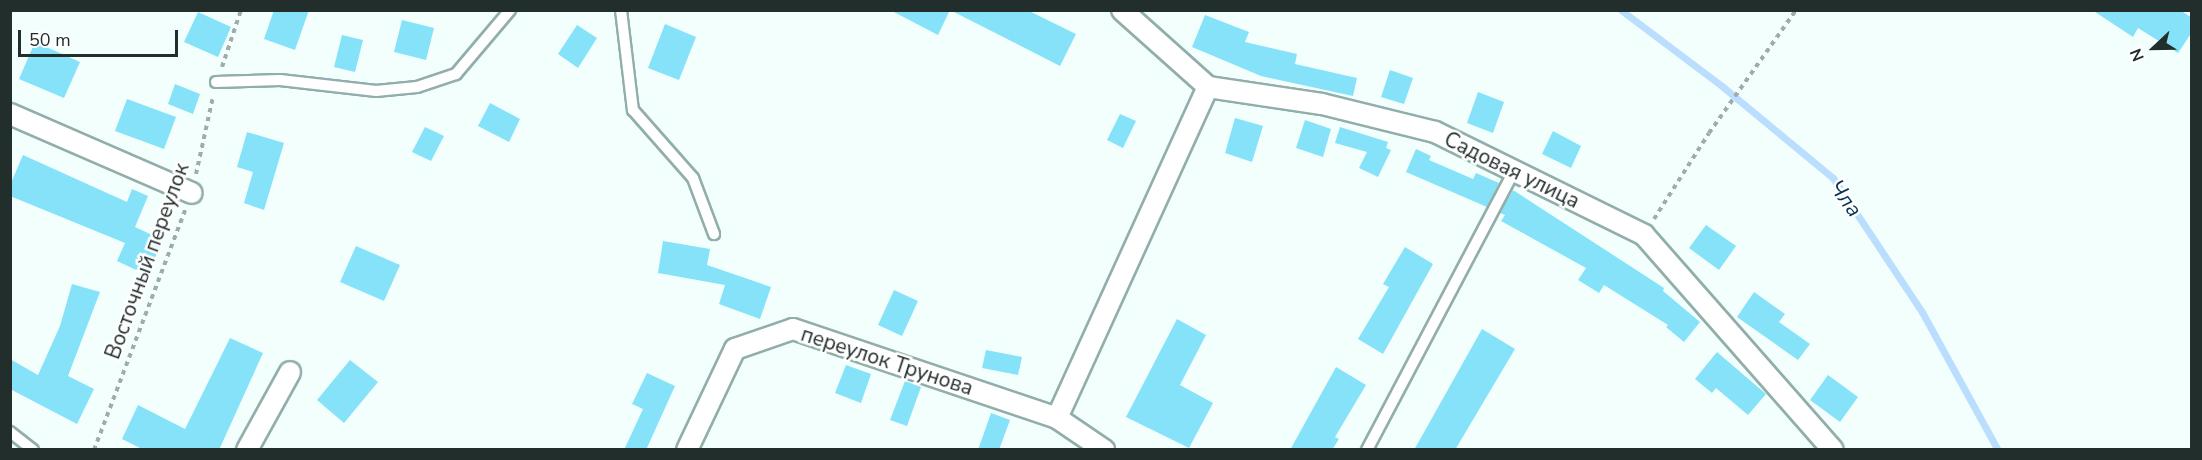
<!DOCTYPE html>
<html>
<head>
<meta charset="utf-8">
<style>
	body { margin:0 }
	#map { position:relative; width:2202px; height:460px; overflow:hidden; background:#f2fffd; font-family:"Nunito Sans",sans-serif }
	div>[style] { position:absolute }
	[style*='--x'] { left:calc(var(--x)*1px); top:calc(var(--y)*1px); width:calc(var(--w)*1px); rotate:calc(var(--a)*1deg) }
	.stream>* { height:7px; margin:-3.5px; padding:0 3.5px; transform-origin:3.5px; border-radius:3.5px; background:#bcdefe }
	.building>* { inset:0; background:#85e2f9 }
	.path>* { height:4px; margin-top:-2px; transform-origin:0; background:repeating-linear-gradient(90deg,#9facaa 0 4.5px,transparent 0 9px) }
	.roads { filter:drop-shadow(2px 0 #91aeaa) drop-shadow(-2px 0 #91aeaa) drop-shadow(0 2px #91aeaa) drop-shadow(0 -2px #91aeaa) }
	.service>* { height:10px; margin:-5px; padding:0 5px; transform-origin:5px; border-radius:5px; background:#fff }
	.minor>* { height:20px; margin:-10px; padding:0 10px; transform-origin:10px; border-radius:10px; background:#fff }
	span { translate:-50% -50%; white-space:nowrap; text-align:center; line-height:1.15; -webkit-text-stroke:5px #fff; paint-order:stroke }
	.street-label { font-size:21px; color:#222e2c }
	.water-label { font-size:22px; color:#063354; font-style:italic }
	.frame { position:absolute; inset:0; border:12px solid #222e2c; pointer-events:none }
	.north { position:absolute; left:2124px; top:18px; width:60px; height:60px; -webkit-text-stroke:4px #fff; paint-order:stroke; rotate:248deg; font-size:16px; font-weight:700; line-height:24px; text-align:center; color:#222e2c }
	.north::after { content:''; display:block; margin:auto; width:21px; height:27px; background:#222e2c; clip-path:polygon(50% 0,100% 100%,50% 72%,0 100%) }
	.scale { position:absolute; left:18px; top:30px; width:160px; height:27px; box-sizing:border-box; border:3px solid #222e2c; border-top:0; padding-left:8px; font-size:18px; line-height:21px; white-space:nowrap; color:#222e2c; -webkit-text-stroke:4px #fff; paint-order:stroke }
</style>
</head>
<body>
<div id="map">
	<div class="stream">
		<div style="--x:1621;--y:10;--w:128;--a:37"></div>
		<div style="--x:1723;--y:87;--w:143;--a:39.6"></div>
		<div style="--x:1833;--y:178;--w:161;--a:56.4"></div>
		<div style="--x:1922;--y:312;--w:158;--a:61.2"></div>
	</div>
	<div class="building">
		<div style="clip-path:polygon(274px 10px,309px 10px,295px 50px,264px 39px)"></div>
		<div style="clip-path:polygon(890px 10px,950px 10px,938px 35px)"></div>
		<div style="clip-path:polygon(950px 10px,1027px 10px,1076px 34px,1060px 66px)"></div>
		<div style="clip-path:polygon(2092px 10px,2180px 10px,2192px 18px,2192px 32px,2178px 53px,2138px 28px,2133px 37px)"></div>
		<div style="clip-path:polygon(198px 12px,231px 27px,218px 57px,184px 42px)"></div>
		<div style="clip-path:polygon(1205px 15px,1249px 32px,1245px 42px,1297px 54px,1295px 64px,1357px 78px,1353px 96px,1261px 76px,1192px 47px)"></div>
		<div style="clip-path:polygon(402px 20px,434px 28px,426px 60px,394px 52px)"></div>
		<div style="clip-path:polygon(665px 24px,696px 37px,679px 80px,648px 68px)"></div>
		<div style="clip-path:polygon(577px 25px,597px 38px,578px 68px,558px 54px)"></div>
		<div style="clip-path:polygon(342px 35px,363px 40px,355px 72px,334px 67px)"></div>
		<div style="clip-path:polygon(35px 42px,80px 62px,64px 98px,19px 79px)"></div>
		<div style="clip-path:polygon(1390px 70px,1413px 78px,1404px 104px,1381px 97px)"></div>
		<div style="clip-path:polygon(175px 84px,200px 94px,193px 114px,168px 104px)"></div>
		<div style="clip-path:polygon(1478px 92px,1504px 102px,1493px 133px,1467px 123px)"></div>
		<div style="clip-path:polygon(127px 99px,176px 117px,164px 149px,115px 131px)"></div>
		<div style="clip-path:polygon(490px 103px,520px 119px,509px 142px,478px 126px)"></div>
		<div style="clip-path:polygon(1120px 114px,1136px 121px,1123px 148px,1107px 140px)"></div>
		<div style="clip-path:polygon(1235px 118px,1263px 126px,1252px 162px,1225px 153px)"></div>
		<div style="clip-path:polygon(1305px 120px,1331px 129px,1323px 157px,1296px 148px)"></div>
		<div style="clip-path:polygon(425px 127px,444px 136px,431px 161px,412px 152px)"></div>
		<div style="clip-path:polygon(1340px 127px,1388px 142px,1386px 148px,1391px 150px,1378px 177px,1359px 168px,1367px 152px,1335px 143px)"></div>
		<div style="clip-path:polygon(1553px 131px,1581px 146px,1571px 168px,1542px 154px)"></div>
		<div style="clip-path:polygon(247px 132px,284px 143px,264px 210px,244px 203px,253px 172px,237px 167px)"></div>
		<div style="clip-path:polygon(1416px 149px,1431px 156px,1429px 160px,1473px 179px,1476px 173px,1499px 183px,1487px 207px,1406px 172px)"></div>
		<div style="clip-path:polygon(23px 155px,127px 202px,132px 189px,148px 196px,135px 227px,163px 240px,147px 275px,117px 261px,125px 243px,10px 196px,10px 185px)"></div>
		<div style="clip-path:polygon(1513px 190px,1664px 288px,1663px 291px,1700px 322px,1684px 342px,1666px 327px,1668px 325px,1604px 285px,1599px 293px,1578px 280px,1586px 268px,1501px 221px,1505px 215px,1500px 213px)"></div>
		<div style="clip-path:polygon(1706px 225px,1736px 246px,1719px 270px,1689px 248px)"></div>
		<div style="clip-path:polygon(663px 241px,710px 249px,707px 265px,771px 287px,760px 319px,719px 304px,725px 285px,658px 273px)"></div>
		<div style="clip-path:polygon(356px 246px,400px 265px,384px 301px,340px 282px)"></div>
		<div style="clip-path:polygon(1405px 247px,1433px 264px,1383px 354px,1358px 339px,1389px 287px,1383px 284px)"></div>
		<div style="clip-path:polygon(72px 284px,100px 292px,68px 376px,94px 389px,77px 424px,10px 389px,10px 359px,38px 375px,60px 326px)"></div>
		<div style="clip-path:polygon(894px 290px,918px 301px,902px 336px,878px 325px)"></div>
		<div style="clip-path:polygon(1754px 292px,1785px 314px,1779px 322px,1810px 344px,1798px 360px,1737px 317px)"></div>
		<div style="clip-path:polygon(1177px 319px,1206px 335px,1180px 385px,1213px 403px,1189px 448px,1126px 417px)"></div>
		<div style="clip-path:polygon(1482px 329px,1515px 349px,1455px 450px,1414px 450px)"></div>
		<div style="clip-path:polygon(230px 338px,263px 353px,219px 450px,144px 450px,122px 439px,138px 405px,185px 429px)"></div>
		<div style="clip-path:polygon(986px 350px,1022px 357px,1018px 375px,982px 368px)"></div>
		<div style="clip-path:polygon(1717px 352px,1766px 394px,1748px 415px,1716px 388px,1712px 393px,1695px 379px)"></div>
		<div style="clip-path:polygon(350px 360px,378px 382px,344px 423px,317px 400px)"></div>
		<div style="clip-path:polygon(846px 365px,871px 374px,861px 403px,835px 393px)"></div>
		<div style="clip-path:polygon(1336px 367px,1366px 385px,1335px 437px,1339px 439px,1332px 450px,1290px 450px)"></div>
		<div style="clip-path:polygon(647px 373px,675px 386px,646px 450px,624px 450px,643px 409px,632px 404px)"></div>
		<div style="clip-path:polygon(1828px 375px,1858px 397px,1840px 422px,1810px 400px)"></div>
		<div style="clip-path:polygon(905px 381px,921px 387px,907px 426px,890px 420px)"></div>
		<div style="clip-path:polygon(991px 413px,1010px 420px,999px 450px,978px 450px)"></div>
	</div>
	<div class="path">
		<div style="--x:222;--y:67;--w:60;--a:-71.6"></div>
		<div style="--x:196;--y:174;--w:79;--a:-77.6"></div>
		<div style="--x:1654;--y:219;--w:102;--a:-57.4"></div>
		<div style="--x:1709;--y:133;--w:151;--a:-54.7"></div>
		<div style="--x:94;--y:450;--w:257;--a:-69.2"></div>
	</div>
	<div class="roads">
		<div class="service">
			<div style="--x:621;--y:10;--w:101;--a:83.2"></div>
			<div style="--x:633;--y:110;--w:91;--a:48.6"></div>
			<div style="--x:693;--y:178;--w:60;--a:69.4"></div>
			<div style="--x:216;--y:82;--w:64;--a:-1.8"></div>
			<div style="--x:280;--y:80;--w:97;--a:6.5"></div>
			<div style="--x:376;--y:91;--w:41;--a:-5.6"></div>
			<div style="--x:417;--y:87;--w:41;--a:-18.4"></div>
			<div style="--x:456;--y:74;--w:84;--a:-49.8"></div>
			<div style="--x:10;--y:432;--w:29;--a:38"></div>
			<div style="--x:1367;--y:450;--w:315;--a:-62.2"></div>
		</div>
		<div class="minor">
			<div style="--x:1122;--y:10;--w:115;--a:41.8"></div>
			<div style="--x:1208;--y:87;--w:115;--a:8.5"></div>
			<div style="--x:1322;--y:104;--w:116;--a:13.9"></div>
			<div style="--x:1435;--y:132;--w:233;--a:26.2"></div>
			<div style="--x:1644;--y:235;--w:286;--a:48.7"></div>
			<div style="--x:10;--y:114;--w:198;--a:23.5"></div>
			<div style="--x:1057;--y:418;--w:364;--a:-65.5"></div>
			<div style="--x:247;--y:450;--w:89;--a:-61.1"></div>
			<div style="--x:687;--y:450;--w:112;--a:-64.6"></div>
			<div style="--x:735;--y:349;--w:61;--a:-19"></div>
			<div style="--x:793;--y:329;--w:279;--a:18.6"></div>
			<div style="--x:1057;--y:418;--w:57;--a:34.2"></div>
		</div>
	</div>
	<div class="street-label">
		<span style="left:1512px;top:170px;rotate:26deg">Садовая улица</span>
		<span style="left:147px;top:261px;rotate:-70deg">Восточный переулок</span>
		<span style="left:887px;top:361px;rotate:18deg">переулок Трунова</span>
	</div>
	<div class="water-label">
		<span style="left:1845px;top:199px;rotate:54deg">Чла</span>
	</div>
	<div class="frame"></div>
	<div class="north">N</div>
	<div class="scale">50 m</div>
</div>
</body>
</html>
